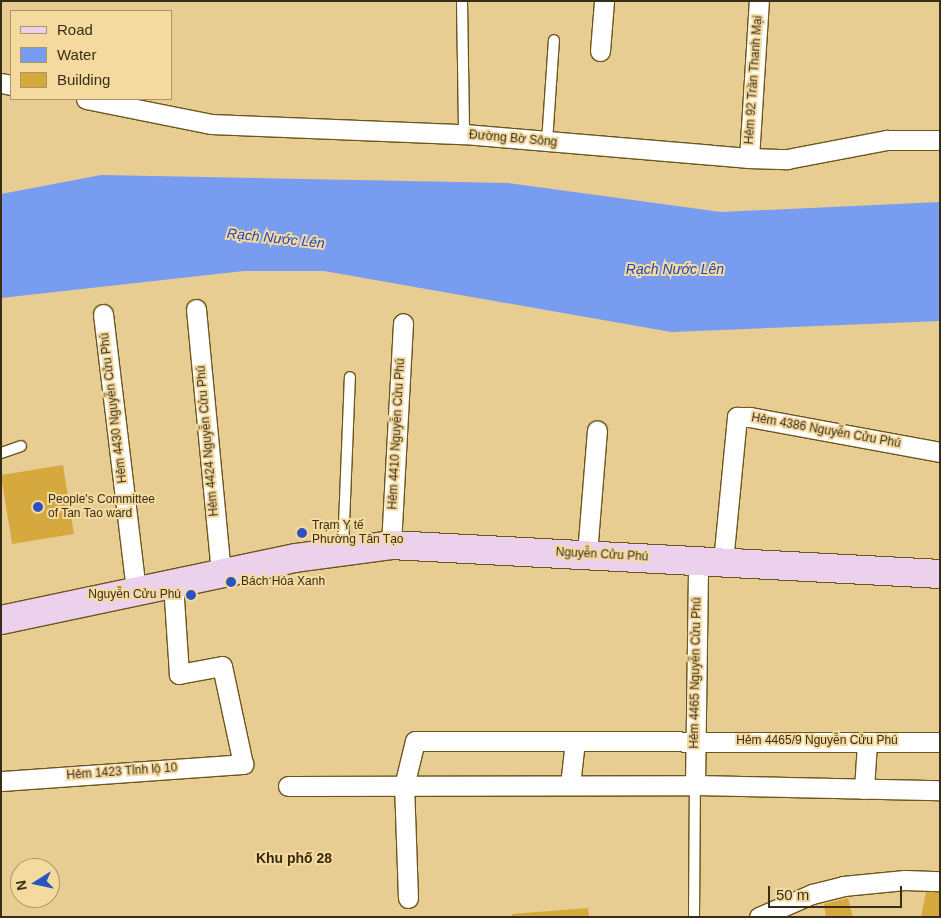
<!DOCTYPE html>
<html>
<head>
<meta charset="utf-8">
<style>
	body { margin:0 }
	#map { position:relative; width:941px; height:918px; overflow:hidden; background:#e8cd93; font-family:Helvetica,sans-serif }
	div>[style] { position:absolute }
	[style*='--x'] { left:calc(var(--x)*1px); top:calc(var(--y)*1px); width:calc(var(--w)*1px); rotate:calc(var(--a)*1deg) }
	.water>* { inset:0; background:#779cf0 }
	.building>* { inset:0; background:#d6a93f }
	.roads { filter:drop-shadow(1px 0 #6d551b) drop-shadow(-1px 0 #6d551b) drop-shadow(0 1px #6d551b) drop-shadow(0 -1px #6d551b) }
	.lane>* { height:10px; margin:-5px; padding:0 5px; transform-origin:5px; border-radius:5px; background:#fff }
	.street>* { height:19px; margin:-9.5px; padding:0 9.5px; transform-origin:9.5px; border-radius:9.5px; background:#fff }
	.secondary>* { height:28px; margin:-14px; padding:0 14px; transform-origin:14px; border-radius:14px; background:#ebd1ec }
	.dots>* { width:14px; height:14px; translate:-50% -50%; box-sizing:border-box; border:2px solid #f5daa0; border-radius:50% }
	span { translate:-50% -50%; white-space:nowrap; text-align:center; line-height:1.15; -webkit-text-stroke:4px #f5daa0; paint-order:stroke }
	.street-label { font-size:12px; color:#382d16 }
	.poi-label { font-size:12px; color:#382d16 }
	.left { translate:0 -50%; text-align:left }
	.right { translate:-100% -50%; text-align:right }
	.water-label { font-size:14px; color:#1e45be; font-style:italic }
	.neighbourhood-label { font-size:14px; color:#36290b; font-weight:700 }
	.frame { position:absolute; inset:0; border:2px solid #382d16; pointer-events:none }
	.legend { position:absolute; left:10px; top:10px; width:162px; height:90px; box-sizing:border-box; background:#f5daa0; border:1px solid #a99569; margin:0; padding:6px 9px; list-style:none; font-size:15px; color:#382d16 }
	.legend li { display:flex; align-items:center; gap:10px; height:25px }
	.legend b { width:25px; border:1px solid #a99569 }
	.north { position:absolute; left:10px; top:858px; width:50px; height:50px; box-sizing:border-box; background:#f5daa0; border:1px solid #a99569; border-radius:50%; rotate:260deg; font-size:14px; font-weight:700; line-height:20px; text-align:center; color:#382d16 }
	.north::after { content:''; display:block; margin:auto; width:18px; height:22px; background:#2a52c1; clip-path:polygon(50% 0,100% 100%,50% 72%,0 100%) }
	.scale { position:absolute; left:768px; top:886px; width:134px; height:22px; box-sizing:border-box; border:2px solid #382d16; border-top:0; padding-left:6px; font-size:15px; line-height:18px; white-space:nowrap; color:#382d16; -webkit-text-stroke:4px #f5daa0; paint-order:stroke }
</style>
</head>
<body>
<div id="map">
	<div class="water">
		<div style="clip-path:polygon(101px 175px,508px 183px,721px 212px,940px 202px,940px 321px,671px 332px,324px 271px,244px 271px,1px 298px,1px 194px)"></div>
	</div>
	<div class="building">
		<div style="clip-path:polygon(63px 465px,74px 534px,12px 544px,1px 475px)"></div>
		<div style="clip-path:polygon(927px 887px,940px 888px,940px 917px,921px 917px)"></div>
		<div style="clip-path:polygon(848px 898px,853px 917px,826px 917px,824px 904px)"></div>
		<div style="clip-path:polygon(588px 908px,589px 917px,512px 917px,512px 914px)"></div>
	</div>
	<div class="roads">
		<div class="lane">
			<div style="--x:462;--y:1;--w:133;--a:89.1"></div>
			<div style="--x:547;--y:142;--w:102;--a:-86.1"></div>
			<div style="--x:1;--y:453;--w:21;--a:-19"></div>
			<div style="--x:343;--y:549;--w:172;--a:-87.7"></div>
			<div style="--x:694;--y:917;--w:132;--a:-89.6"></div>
		</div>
		<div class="street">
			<div style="--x:600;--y:51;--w:50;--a:-85.4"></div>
			<div style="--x:1;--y:83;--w:10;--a:11"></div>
			<div style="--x:86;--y:99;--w:127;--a:11.3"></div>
			<div style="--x:211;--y:124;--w:253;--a:2.3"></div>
			<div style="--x:464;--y:134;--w:286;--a:4.8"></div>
			<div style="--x:749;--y:158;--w:38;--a:2"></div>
			<div style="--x:787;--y:159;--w:102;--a:-10.8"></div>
			<div style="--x:887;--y:140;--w:53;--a:0"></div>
			<div style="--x:749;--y:158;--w:157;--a:-86.4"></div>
			<div style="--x:196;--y:309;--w:265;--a:84.6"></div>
			<div style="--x:103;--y:314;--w:279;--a:83.2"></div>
			<div style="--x:391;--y:545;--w:222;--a:-86.9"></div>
			<div style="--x:587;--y:554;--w:124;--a:-85.4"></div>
			<div style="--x:723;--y:562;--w:146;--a:-84.5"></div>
			<div style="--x:737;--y:417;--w:13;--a:0"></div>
			<div style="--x:750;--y:417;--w:193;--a:10.4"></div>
			<div style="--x:1;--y:781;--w:243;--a:-4"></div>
			<div style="--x:243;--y:764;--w:100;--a:-102.1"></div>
			<div style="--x:222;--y:666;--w:44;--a:169.5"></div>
			<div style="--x:179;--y:674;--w:91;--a:-93.8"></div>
			<div style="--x:570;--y:785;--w:44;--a:-83.5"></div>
			<div style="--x:695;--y:785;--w:225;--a:-89.2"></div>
			<div style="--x:288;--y:786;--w:407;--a:-0.1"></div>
			<div style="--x:695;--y:785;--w:245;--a:1.2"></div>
			<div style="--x:864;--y:789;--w:47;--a:-86.3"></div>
			<div style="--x:408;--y:898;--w:112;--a:-92"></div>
			<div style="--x:404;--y:786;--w:46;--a:-76.3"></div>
			<div style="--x:415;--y:741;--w:525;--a:0.11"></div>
			<div style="--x:759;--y:917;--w:58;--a:-23.5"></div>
			<div style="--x:812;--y:894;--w:32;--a:-14"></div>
			<div style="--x:843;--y:886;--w:62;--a:-5.5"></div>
			<div style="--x:905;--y:880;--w:35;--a:2"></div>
		</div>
		<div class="secondary">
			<div style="--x:1;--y:620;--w:300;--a:-11.9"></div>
			<div style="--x:295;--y:558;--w:97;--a:-7.7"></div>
			<div style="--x:391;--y:545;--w:550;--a:3.02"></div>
		</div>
	</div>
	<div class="dots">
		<div style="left:38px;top:507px;background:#2a52c1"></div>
		<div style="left:302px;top:533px;background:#2a52c1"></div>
		<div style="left:231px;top:582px;background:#2a52c1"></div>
		<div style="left:191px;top:595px;background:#2a52c1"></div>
	</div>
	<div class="street-label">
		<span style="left:754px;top:80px;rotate:-86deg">Hẻm 92 Trần Thanh Mại</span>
		<span style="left:513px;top:139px;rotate:5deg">Đường Bờ Sông</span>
		<span style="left:114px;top:408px;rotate:-97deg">Hẻm 4430 Nguyễn Cửu Phú</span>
		<span style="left:826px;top:431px;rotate:10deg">Hẻm 4386 Nguyễn Cửu Phú</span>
		<span style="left:397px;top:434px;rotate:-87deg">Hẻm 4410 Nguyễn Cửu Phú</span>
		<span style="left:208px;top:441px;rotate:-95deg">Hẻm 4424 Nguyễn Cửu Phú</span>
		<span style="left:602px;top:555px;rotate:3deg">Nguyễn Cửu Phú</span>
		<span style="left:696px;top:673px;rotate:-89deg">Hẻm 4465 Nguyễn Cửu Phú</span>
		<span style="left:817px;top:741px">Hẻm 4465/9 Nguyễn Cửu Phú</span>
		<span style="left:122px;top:772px;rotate:-4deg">Hẻm 1423 Tỉnh lộ 10</span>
	</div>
	<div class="poi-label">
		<span class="left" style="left:48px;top:507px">People's Committee<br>of Tan Tao ward</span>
		<span class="left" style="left:312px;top:533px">Trạm Y tế<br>Phường Tân Tạo</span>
		<span class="left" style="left:241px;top:582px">Bách Hóa Xanh</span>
		<span class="right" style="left:181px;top:595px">Nguyễn Cửu Phú</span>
	</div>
	<div class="water-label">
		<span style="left:276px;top:238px;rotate:6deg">Rạch Nước Lên</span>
		<span style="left:675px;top:269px">Rạch Nước Lên</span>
	</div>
	<div class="neighbourhood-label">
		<span style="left:294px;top:858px">Khu phố 28</span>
	</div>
	<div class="frame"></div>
	<ul class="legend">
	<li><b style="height:6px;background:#ebd1ec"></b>Road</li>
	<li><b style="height:14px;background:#779cf0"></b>Water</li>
	<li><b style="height:14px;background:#d6a93f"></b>Building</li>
	</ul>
	<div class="north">N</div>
	<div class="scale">50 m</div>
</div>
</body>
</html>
